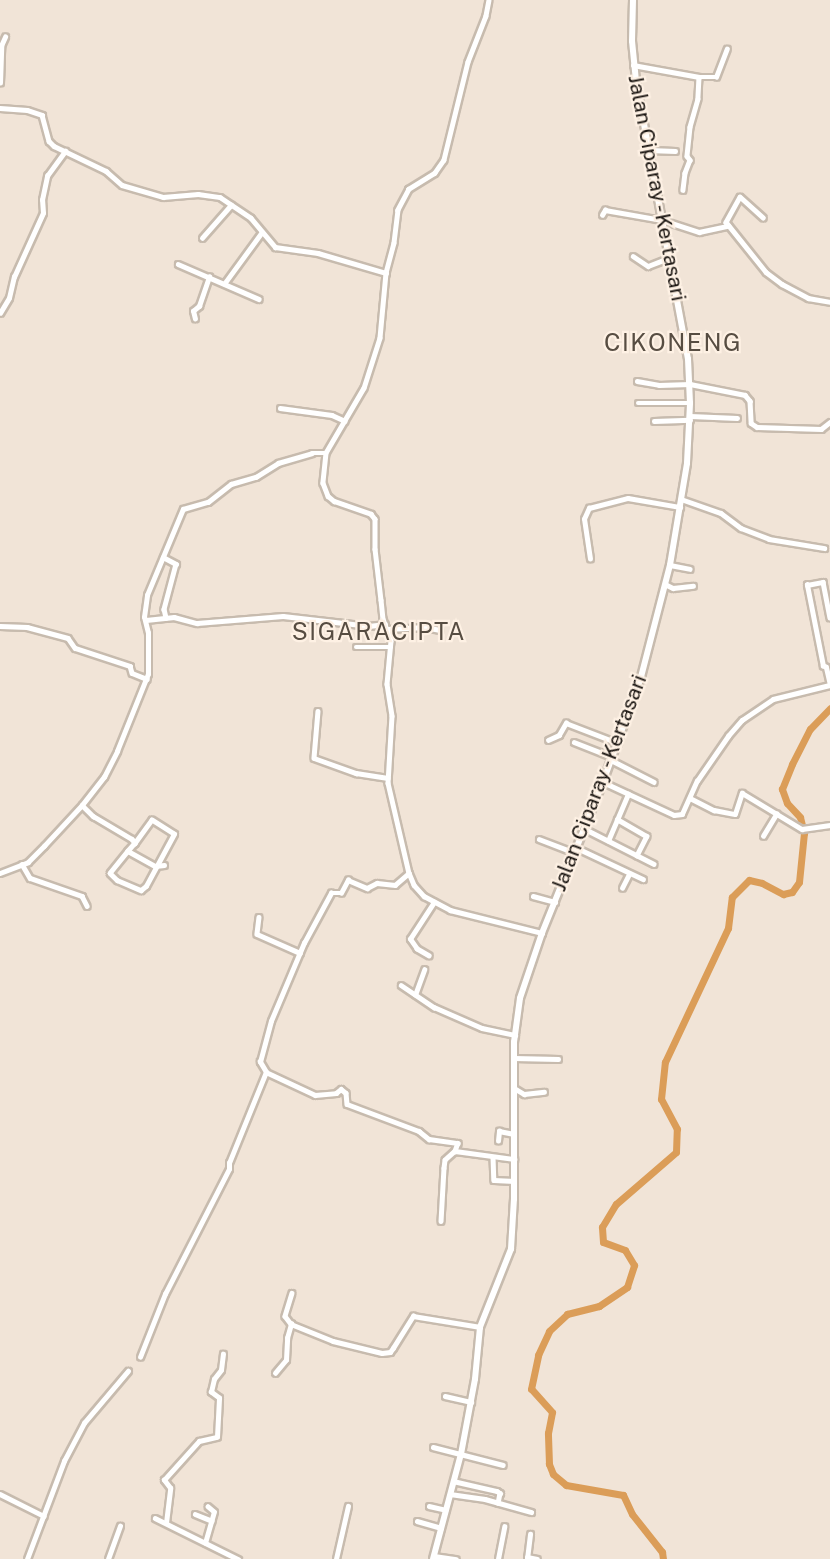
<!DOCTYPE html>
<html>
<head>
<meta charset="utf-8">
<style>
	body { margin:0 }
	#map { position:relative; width:830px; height:1559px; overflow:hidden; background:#f1e4d7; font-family:"Public Sans",sans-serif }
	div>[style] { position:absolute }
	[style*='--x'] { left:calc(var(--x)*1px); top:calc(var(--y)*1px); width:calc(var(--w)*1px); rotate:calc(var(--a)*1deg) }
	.river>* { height:7px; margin:-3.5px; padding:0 3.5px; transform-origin:3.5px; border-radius:3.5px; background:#db9d58 }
	.roads { filter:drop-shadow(2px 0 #c7bbae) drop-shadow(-2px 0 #c7bbae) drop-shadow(0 2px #c7bbae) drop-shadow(0 -2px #c7bbae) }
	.minor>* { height:4.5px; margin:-2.25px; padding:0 2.25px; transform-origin:2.25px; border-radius:2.25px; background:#fff }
	.major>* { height:6px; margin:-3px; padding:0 3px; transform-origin:3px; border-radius:3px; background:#fff }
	span { translate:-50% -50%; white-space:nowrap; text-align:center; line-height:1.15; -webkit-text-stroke:4.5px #fef1e4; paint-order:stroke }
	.street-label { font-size:21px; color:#191410 }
	.quarter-label { font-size:24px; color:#574d42; letter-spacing:1.5px }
</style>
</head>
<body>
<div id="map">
	<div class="river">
		<div style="--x:663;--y:1559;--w:7;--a:-98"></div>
		<div style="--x:662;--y:1552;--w:48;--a:-128.3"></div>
		<div style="--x:632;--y:1514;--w:21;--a:-115"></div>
		<div style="--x:623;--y:1495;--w:58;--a:-170"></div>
		<div style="--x:566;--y:1485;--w:17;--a:-140"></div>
		<div style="--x:553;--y:1474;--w:11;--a:-112"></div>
		<div style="--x:549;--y:1464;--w:31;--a:-92"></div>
		<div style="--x:548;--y:1433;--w:21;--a:-79"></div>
		<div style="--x:552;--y:1412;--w:31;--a:-132"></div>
		<div style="--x:531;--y:1389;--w:35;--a:-78"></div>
		<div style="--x:538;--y:1355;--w:26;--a:-65"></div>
		<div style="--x:549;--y:1331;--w:25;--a:-43"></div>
		<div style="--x:567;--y:1314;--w:33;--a:-14"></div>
		<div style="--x:599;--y:1306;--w:34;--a:-34"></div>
		<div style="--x:627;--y:1287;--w:23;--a:-72"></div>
		<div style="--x:634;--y:1265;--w:17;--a:-121"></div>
		<div style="--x:625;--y:1250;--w:23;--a:-160"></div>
		<div style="--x:603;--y:1242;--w:15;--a:-94"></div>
		<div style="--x:602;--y:1227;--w:27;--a:-59"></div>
		<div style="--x:616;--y:1204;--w:79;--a:-40.9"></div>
		<div style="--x:676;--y:1152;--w:23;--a:-88"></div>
		<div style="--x:677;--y:1129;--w:34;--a:-118"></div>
		<div style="--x:661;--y:1099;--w:37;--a:-84"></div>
		<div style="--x:665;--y:1062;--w:148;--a:-64.8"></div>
		<div style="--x:728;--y:928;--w:31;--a:-83"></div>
		<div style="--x:732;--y:897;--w:24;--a:-45"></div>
		<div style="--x:749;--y:880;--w:13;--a:13"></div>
		<div style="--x:762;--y:883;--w:24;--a:28"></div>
		<div style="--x:783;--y:894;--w:9;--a:-13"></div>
		<div style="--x:792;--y:892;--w:12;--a:-55"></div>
		<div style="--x:799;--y:882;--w:49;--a:-84.2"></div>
		<div style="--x:804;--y:833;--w:16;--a:-104"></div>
		<div style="--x:800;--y:817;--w:19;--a:-133"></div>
		<div style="--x:787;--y:803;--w:15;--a:-110"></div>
		<div style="--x:782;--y:789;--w:27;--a:-68"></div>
		<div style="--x:792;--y:764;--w:39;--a:-63"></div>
		<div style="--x:810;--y:729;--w:29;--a:-46"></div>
	</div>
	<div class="roads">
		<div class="minor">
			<div style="--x:489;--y:0;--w:16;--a:101"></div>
			<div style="--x:486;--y:16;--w:49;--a:111.4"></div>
			<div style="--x:468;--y:62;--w:101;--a:103.8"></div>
			<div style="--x:444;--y:160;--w:16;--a:125"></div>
			<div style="--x:435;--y:173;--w:31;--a:148"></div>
			<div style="--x:409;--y:189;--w:24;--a:118"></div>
			<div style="--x:398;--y:210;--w:33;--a:97"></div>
			<div style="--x:394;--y:243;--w:31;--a:105"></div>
			<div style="--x:386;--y:273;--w:65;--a:95.3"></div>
			<div style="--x:380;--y:338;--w:52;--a:107.7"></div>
			<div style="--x:364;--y:388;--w:75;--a:120.3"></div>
			<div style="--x:326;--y:453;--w:30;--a:96"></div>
			<div style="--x:323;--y:483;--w:14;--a:69"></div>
			<div style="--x:328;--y:496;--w:8;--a:40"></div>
			<div style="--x:334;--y:501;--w:39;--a:19"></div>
			<div style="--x:371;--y:514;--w:6;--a:51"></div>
			<div style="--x:375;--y:519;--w:30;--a:90"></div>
			<div style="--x:375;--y:549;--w:51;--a:83.3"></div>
			<div style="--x:381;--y:600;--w:19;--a:84"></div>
			<div style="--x:383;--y:619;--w:23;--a:70"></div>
			<div style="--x:391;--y:641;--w:43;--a:95.3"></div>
			<div style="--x:387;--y:684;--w:32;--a:81"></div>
			<div style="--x:392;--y:716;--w:67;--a:93.4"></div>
			<div style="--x:388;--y:783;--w:92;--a:76.9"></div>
			<div style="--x:409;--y:873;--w:13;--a:67"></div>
			<div style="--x:414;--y:885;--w:15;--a:48"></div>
			<div style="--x:424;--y:896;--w:30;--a:28"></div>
			<div style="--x:450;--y:910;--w:95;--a:14"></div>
			<div style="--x:633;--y:65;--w:67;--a:10.3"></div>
			<div style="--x:699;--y:77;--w:22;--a:93"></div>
			<div style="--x:698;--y:99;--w:29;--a:106"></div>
			<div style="--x:690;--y:127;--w:29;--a:96"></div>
			<div style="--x:687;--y:156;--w:5;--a:53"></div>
			<div style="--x:690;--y:160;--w:14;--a:111"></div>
			<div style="--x:685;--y:173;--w:17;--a:97"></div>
			<div style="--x:699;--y:77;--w:17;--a:0"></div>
			<div style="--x:716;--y:77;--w:30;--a:-69"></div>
			<div style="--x:0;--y:83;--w:37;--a:-88"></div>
			<div style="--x:1;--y:46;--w:10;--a:-66"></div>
			<div style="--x:0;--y:108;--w:27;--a:4"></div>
			<div style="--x:27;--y:110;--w:16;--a:18"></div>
			<div style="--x:42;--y:115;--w:27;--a:75"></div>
			<div style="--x:49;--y:141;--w:7;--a:45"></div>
			<div style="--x:54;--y:146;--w:58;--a:25.7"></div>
			<div style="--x:106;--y:171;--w:21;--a:41"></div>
			<div style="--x:122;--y:185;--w:43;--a:16.3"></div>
			<div style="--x:163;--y:197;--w:35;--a:-5"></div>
			<div style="--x:198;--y:194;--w:22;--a:8"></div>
			<div style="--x:220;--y:197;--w:37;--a:34"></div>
			<div style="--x:251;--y:218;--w:38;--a:50"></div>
			<div style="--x:275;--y:247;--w:43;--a:7.9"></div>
			<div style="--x:318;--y:253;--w:71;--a:16.4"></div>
			<div style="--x:649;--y:150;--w:26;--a:2"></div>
			<div style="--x:602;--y:215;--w:6;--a:-59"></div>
			<div style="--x:605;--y:210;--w:58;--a:10"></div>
			<div style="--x:662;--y:220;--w:39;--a:18"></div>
			<div style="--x:699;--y:232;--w:30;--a:-12"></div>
			<div style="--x:763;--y:218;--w:31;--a:-138"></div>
			<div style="--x:740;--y:197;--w:29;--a:119"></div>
			<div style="--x:726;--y:222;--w:64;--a:51.3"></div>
			<div style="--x:766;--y:272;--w:20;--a:37"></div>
			<div style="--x:782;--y:284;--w:30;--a:28"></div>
			<div style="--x:808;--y:298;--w:22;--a:10"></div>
			<div style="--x:202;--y:238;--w:44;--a:-48.7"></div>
			<div style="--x:633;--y:256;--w:18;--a:34"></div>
			<div style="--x:648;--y:266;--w:22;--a:-21"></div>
			<div style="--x:178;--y:264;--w:88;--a:23.4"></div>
			<div style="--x:224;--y:284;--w:64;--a:-53.8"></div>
			<div style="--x:0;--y:313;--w:17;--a:-59"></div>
			<div style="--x:9;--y:298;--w:22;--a:-77"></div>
			<div style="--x:14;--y:277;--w:70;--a:-65.6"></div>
			<div style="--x:43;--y:213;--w:13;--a:-94"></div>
			<div style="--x:42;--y:200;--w:25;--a:-78"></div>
			<div style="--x:47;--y:176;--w:31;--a:-54"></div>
			<div style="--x:195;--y:319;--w:8;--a:-104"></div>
			<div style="--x:193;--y:311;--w:8;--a:-40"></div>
			<div style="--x:199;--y:306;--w:31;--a:-71"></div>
			<div style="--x:637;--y:381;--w:22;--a:10"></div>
			<div style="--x:659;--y:385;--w:31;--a:-2"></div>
			<div style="--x:690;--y:384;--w:56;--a:11.3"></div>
			<div style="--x:745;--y:395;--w:8;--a:50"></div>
			<div style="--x:750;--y:401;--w:22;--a:87"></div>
			<div style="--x:751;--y:423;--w:7;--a:34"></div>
			<div style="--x:757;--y:427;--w:64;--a:1.8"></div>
			<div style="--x:821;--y:429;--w:11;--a:-38"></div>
			<div style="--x:638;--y:403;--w:52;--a:0"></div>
			<div style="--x:280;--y:408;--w:52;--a:7.7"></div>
			<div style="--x:332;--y:415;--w:14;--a:25"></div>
			<div style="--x:690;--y:416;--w:47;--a:2.4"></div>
			<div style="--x:654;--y:421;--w:36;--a:-2"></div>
			<div style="--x:681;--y:499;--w:42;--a:19.3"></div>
			<div style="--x:721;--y:513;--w:25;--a:37"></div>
			<div style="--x:741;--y:528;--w:30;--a:21"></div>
			<div style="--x:769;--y:539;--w:56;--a:9.3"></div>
			<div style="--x:163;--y:557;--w:15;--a:28"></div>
			<div style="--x:176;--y:564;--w:47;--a:104.9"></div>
			<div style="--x:164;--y:609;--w:9;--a:77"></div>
			<div style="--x:590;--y:559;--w:40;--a:-98.5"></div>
			<div style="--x:584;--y:519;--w:12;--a:-66"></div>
			<div style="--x:589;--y:508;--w:40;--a:-14.4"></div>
			<div style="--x:628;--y:498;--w:53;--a:9.8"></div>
			<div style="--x:670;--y:565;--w:20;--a:11"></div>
			<div style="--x:665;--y:584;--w:9;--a:27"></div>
			<div style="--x:673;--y:588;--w:20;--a:-6"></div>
			<div style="--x:146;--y:620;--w:28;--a:-6"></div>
			<div style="--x:174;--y:617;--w:24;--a:15"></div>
			<div style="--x:197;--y:623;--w:86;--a:-4.7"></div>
			<div style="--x:283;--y:616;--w:87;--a:6.6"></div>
			<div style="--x:369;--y:626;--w:16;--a:-7"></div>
			<div style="--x:0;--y:626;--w:27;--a:2"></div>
			<div style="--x:27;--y:627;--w:42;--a:15"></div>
			<div style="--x:68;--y:638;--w:12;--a:55"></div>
			<div style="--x:75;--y:648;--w:58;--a:18.1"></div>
			<div style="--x:130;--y:666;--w:7;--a:74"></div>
			<div style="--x:132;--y:673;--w:16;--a:22"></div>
			<div style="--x:388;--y:629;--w:37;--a:-3"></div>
			<div style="--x:425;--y:627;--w:15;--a:11"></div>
			<div style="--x:356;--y:647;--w:35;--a:0"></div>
			<div style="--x:318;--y:711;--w:47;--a:94.9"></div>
			<div style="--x:314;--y:758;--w:45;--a:19.7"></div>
			<div style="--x:356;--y:773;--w:32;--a:9"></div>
			<div style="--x:548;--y:740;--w:12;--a:-24"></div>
			<div style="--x:559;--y:735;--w:14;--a:-60"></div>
			<div style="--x:566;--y:723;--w:56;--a:21"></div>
			<div style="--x:574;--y:742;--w:41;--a:21.5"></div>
			<div style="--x:611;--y:760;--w:48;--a:27.1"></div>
			<div style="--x:603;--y:782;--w:78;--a:24.9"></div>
			<div style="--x:674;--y:815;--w:8;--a:-7"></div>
			<div style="--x:682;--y:814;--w:36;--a:-66"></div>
			<div style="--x:697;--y:781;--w:55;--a:-55.4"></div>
			<div style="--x:728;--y:736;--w:21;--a:-49"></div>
			<div style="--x:742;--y:720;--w:37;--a:-34"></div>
			<div style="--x:773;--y:699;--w:59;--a:-13.8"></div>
			<div style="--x:830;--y:685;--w:18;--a:-103"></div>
			<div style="--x:826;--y:667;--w:3;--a:-162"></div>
			<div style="--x:823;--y:666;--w:83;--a:-101.2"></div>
			<div style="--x:807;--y:585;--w:16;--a:-11"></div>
			<div style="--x:823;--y:582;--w:36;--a:79"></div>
			<div style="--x:690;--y:798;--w:27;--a:27"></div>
			<div style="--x:714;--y:810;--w:21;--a:11"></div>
			<div style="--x:735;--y:814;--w:22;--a:-72"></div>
			<div style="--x:742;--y:793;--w:70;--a:31"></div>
			<div style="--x:802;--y:829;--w:28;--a:-8"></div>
			<div style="--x:82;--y:805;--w:16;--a:45"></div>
			<div style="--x:93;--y:816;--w:45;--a:30.5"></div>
			<div style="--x:132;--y:839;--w:5;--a:53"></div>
			<div style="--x:135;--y:843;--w:11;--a:131"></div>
			<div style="--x:128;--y:851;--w:31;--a:29"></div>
			<div style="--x:155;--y:866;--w:9;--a:-6"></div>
			<div style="--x:617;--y:819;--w:34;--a:30"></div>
			<div style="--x:647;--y:836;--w:22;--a:117"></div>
			<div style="--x:585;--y:829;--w:77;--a:26.9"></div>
			<div style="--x:763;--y:836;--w:26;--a:-59"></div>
			<div style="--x:539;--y:839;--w:39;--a:21"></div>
			<div style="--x:608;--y:841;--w:51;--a:-66.9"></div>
			<div style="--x:577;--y:848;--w:73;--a:25.2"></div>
			<div style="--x:128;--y:851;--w:28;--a:129"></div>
			<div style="--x:110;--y:873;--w:10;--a:45"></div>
			<div style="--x:117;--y:880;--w:26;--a:23"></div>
			<div style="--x:141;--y:890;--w:6;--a:-39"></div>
			<div style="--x:146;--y:886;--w:59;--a:-61.7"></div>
			<div style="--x:174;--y:834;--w:26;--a:-148"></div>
			<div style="--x:152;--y:820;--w:29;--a:126"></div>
			<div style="--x:22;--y:864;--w:16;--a:60"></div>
			<div style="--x:30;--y:878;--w:55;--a:19.1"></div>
			<div style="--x:82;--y:896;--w:11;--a:63"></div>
			<div style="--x:0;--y:873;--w:30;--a:-21"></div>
			<div style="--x:28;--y:862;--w:23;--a:-45"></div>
			<div style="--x:44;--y:846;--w:56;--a:-47.2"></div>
			<div style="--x:82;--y:805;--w:36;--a:-52"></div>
			<div style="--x:104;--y:777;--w:29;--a:-63"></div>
			<div style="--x:117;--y:751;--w:83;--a:-68.1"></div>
			<div style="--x:148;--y:674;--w:41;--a:-90"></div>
			<div style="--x:148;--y:633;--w:16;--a:-104"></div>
			<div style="--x:144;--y:617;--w:22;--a:-82"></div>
			<div style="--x:147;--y:595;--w:93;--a:-67.3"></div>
			<div style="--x:183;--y:509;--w:26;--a:-16"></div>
			<div style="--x:208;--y:502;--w:29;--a:-38"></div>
			<div style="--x:231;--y:484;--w:26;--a:-16"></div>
			<div style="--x:256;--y:477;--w:26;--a:-32"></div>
			<div style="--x:278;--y:463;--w:35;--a:-16"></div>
			<div style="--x:312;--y:453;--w:14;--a:0"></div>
			<div style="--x:622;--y:888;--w:16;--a:-63"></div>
			<div style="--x:533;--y:896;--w:23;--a:15"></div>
			<div style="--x:259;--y:917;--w:17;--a:97"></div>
			<div style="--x:257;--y:934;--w:47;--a:23.8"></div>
			<div style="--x:429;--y:956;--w:14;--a:-150"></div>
			<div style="--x:417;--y:949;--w:12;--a:-125"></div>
			<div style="--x:410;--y:939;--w:44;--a:-57"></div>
			<div style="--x:401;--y:985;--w:40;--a:34"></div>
			<div style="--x:434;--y:1007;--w:52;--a:23.6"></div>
			<div style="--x:482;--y:1028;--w:34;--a:12"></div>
			<div style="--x:415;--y:995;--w:27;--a:-70"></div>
			<div style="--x:514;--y:1058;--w:44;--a:1.3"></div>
			<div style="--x:266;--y:1072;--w:54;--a:25.1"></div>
			<div style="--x:315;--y:1095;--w:21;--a:-5"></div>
			<div style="--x:336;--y:1093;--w:6;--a:-39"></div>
			<div style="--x:341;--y:1089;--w:6;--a:39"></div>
			<div style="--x:346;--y:1093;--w:11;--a:85"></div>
			<div style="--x:347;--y:1104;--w:77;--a:20.6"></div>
			<div style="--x:419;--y:1131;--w:13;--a:39"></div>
			<div style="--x:429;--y:1139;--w:29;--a:8"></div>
			<div style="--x:458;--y:1143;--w:9;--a:111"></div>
			<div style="--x:455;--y:1151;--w:13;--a:138"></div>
			<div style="--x:445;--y:1160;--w:8;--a:97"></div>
			<div style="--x:444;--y:1168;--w:53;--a:93.2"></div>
			<div style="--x:514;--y:1088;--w:12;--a:31"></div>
			<div style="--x:524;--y:1094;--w:20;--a:-6"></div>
			<div style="--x:498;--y:1141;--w:10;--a:-84"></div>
			<div style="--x:499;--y:1131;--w:15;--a:11"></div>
			<div style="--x:455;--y:1151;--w:60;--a:7.7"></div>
			<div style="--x:493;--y:1157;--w:23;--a:88"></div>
			<div style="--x:494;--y:1180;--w:20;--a:3"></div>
			<div style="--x:292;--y:1293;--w:24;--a:107"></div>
			<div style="--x:285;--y:1316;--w:10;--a:53"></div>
			<div style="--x:291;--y:1324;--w:45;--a:22"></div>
			<div style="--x:333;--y:1341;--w:50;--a:13.8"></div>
			<div style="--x:382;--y:1353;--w:8;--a:-7"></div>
			<div style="--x:390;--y:1352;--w:5;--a:-53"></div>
			<div style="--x:393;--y:1348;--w:38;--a:-58"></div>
			<div style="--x:413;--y:1316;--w:68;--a:9.3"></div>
			<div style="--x:140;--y:1357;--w:68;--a:-68.4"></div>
			<div style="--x:165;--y:1294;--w:140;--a:-62.9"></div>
			<div style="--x:229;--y:1169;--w:6;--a:-90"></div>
			<div style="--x:229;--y:1163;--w:98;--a:-67.9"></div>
			<div style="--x:266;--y:1072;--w:12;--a:-121"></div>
			<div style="--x:260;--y:1062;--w:42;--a:-75"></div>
			<div style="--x:271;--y:1021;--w:85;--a:-67.1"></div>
			<div style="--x:304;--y:943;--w:57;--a:-61.6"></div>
			<div style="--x:331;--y:893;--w:10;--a:0"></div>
			<div style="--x:341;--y:893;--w:15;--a:-62"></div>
			<div style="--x:348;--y:880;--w:21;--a:23"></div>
			<div style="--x:367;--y:888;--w:11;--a:-27"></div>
			<div style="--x:377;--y:883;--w:18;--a:6"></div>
			<div style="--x:395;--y:885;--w:18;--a:-41"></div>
			<div style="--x:275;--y:1373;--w:17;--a:-50"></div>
			<div style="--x:286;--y:1360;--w:22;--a:-87"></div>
			<div style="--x:287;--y:1338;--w:15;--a:-74"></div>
			<div style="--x:445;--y:1396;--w:27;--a:13"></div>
			<div style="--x:433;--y:1447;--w:72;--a:14.4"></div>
			<div style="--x:453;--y:1481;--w:45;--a:12.8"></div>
			<div style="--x:497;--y:1491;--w:4;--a:34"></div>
			<div style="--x:500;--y:1493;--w:10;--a:101"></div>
			<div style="--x:0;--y:1494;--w:49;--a:26.6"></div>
			<div style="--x:450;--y:1494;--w:35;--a:8"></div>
			<div style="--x:485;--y:1499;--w:48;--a:15.8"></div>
			<div style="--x:429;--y:1506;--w:17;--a:13"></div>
			<div style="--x:195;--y:1514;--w:18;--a:22"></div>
			<div style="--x:155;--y:1518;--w:93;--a:26.3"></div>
			<div style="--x:417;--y:1521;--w:25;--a:16"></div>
			<div style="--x:166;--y:1523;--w:35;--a:-83"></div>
			<div style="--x:170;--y:1488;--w:10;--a:-127"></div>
			<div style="--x:164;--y:1480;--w:52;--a:-48.1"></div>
			<div style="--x:199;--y:1441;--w:18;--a:-13"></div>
			<div style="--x:217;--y:1437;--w:39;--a:-87"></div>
			<div style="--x:219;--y:1398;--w:10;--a:-143"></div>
			<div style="--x:211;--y:1392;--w:13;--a:-77"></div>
			<div style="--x:214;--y:1379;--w:11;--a:-52"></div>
			<div style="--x:221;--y:1370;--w:16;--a:-83"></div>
			<div style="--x:205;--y:1543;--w:32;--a:-74"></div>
			<div style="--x:214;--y:1512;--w:8;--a:-140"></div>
			<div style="--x:434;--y:1556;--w:22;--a:8"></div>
			<div style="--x:527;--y:1557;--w:10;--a:11"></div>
			<div style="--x:27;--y:1559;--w:105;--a:-69.3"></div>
			<div style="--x:64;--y:1461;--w:43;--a:-62.2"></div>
			<div style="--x:84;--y:1423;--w:68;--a:-49.8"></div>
			<div style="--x:108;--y:1559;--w:35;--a:-70"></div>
			<div style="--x:336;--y:1559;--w:54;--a:-77.2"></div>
			<div style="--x:498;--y:1559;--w:33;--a:-79"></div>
			<div style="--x:527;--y:1559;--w:25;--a:-83"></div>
		</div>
		<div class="major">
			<div style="--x:433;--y:1559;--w:109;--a:-75.1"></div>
			<div style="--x:461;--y:1454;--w:76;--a:-79.4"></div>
			<div style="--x:475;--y:1379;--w:52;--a:-84.5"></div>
			<div style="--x:480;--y:1327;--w:84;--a:-68.3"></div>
			<div style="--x:511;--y:1249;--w:50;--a:-86.6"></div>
			<div style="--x:514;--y:1199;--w:157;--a:-90"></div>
			<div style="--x:514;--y:1042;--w:44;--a:-82.2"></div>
			<div style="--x:520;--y:998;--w:69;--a:-71.3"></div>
			<div style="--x:542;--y:933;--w:163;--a:-68"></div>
			<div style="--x:603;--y:782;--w:112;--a:-70.1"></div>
			<div style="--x:641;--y:677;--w:116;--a:-75.5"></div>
			<div style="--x:670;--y:565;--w:103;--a:-80.5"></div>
			<div style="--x:687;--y:463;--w:60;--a:-87.1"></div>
			<div style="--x:690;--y:403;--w:44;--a:-92.6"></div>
			<div style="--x:688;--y:359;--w:283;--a:-100.6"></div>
			<div style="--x:636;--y:81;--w:40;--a:-95.7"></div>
			<div style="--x:632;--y:41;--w:41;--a:-88.6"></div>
		</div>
	</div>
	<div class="street-label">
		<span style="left:657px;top:188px;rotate:79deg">Jalan Ciparay - Kertasari</span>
		<span style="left:599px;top:783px;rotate:-69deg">Jalan Ciparay - Kertasari</span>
	</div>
	<div class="quarter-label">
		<span style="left:673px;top:343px">CIKONENG</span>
		<span style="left:379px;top:632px">SIGARACIPTA</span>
	</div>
</div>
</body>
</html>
